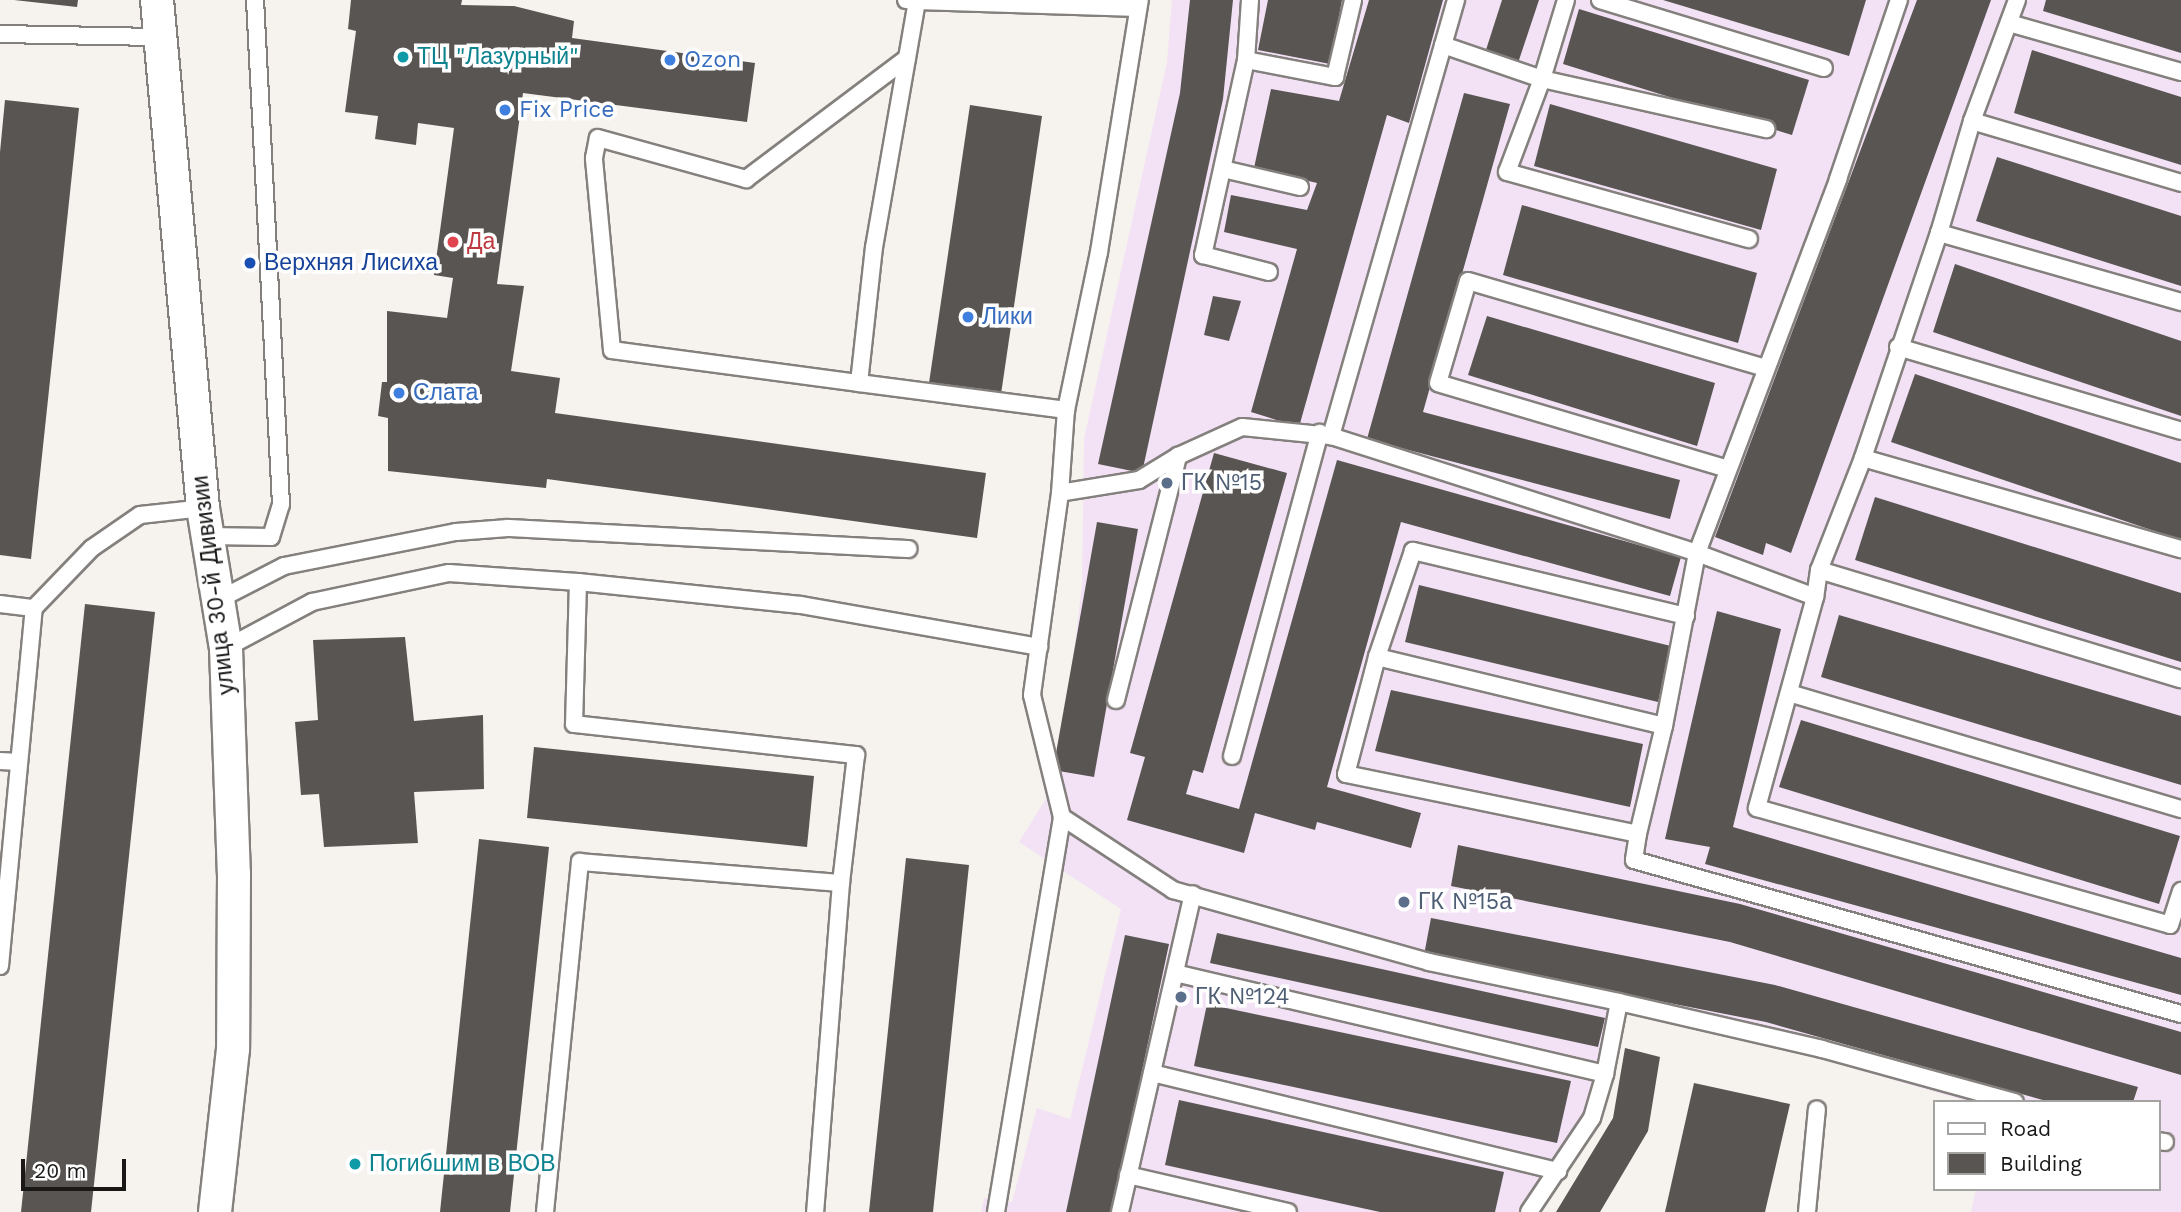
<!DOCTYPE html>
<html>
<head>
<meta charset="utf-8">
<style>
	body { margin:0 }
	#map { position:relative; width:2181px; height:1212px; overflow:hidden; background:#f6f2ee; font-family:"Work Sans",sans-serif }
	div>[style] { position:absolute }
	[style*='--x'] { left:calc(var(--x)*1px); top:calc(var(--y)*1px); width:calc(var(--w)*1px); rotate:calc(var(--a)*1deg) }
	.industrial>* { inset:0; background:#f3e2f5 }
	.building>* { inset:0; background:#595553 }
	.roads { filter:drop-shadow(2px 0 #84807d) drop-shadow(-2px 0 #84807d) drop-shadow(0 2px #84807d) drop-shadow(0 -2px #84807d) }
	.lane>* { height:16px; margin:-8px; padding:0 8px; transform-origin:8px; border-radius:8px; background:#fff }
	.street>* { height:32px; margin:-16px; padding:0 16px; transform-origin:16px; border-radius:16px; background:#fff }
	.dots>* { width:19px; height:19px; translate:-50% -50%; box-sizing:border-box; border:4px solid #fff; border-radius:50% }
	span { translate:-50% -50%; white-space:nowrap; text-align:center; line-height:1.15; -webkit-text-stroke:7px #fff; paint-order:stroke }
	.culture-label { font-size:23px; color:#0d838f }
	.left { translate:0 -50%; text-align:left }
	.shop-label { font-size:23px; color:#366cbe }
	.health-label { font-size:23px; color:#be3a42 }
	.transit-label { font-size:23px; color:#164399 }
	.service-label { font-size:23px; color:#4e5e75 }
	.street-label { font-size:23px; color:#191817 }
	.legend { position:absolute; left:1933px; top:1100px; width:228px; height:91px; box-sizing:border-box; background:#fff; border:2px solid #a3a3a2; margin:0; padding:9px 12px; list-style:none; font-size:21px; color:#191817 }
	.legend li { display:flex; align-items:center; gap:14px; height:35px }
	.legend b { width:35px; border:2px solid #a3a3a2 }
	.scale { position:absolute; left:21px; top:1159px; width:105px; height:32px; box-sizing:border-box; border:4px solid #191817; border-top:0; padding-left:9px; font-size:21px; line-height:24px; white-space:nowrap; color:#191817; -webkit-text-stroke:5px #fff; paint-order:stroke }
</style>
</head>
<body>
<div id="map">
	<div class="industrial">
		<div style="clip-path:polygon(1172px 0,2181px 0,2181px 1212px,1971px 1212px,1976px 1189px,2158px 1189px,2158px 1102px,1970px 1102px,1747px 1038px,1616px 1011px,1597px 1089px,1526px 1212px,981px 1212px,984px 1198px,1012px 1202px,1037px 1108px,1070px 1119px,1121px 909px,1019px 842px,1060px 776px,1082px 584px,1084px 439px,1167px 62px)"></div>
	</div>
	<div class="building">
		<div style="clip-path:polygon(14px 0,78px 0,77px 7px)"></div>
		<div style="clip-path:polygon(351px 0,462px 0,461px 5px,514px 6px,574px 21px,572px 38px,755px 63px,747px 122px,523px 93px,497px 284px,524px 286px,511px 371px,560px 378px,555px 413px,986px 473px,977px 538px,547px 479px,546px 488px,388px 471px,388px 418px,378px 416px,382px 382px,387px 382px,387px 311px,447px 318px,453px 278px,434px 275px,454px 128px,418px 123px,416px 145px,375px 139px,378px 116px,345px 112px,356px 31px,348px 29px)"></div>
		<div style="clip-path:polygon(1190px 0,1233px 0,1223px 99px,1142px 473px,1098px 464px,1180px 93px)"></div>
		<div style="clip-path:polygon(1268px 0,1342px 0,1330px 64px,1258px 50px)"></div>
		<div style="clip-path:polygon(1369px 0,1443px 0,1409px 123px,1387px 115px,1299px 427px,1251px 412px,1297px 249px,1224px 232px,1231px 195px,1307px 210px,1317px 183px,1254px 168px,1271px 89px,1339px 101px)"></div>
		<div style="clip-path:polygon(1502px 0,1539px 0,1518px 63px,1485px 53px)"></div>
		<div style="clip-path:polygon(1663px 0,1866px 0,1849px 56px)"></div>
		<div style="clip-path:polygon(1917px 0,1991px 0,1791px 553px,1766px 543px,1763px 555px,1715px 537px)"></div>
		<div style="clip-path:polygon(2046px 0,2181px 0,2181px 53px,2043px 11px)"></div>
		<div style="clip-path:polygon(1579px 9px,1809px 80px,1792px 135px,1563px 64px)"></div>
		<div style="clip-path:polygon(2032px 50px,2181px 97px,2181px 165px,2014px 113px)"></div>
		<div style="clip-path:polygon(1464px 93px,1510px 104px,1423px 412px,1680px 480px,1670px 519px,1367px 439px)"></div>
		<div style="clip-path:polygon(5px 100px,79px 108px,31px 559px,0 555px,0 152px)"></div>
		<div style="clip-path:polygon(1550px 104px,1777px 169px,1761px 230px,1534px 166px)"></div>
		<div style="clip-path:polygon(970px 105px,1042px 116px,1001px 394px,929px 383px)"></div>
		<div style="clip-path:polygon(1997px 157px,2181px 216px,2181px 286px,1976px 221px)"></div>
		<div style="clip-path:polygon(1522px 205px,1757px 273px,1738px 343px,1503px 275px)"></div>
		<div style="clip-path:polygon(1955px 264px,2181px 341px,2181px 416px,1933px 332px)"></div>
		<div style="clip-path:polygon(1213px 296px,1241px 301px,1229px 341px,1204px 335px)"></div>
		<div style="clip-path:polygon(1487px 316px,1715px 383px,1697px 446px,1468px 375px)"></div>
		<div style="clip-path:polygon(1915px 374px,2181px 463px,2181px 540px,1891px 442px)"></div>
		<div style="clip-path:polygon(1214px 453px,1287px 473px,1203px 773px,1193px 770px,1186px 794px,1239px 809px,1337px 460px,1681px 557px,1670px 596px,1401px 522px,1327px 787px,1421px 813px,1411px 848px,1317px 822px,1315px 830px,1255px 813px,1244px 853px,1127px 820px,1145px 757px,1130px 753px)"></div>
		<div style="clip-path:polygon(1875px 497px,2181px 593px,2181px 662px,1855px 560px)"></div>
		<div style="clip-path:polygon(1097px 522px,1138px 529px,1094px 777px,1053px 770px)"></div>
		<div style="clip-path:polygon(1419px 585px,1671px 646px,1658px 702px,1405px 642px)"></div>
		<div style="clip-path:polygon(85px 604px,155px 612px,91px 1212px,21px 1212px)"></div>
		<div style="clip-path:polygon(1717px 611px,1781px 629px,1733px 827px,2181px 958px,2181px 995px,1705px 864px,1710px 847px,1665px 839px)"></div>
		<div style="clip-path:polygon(1839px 615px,2181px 716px,2181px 785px,1821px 677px)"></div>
		<div style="clip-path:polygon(405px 637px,414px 721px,483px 715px,484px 789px,414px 792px,418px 843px,324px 847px,319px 794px,301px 795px,295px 722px,318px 720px,313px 640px)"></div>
		<div style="clip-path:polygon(1391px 690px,1643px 744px,1630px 807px,1375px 751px)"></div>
		<div style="clip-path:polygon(1801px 720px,2180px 836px,2159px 904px,1779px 787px)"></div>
		<div style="clip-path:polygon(534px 747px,814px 776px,807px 847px,527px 818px)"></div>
		<div style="clip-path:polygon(479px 839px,549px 847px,510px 1212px,440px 1212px)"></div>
		<div style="clip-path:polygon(1458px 845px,1740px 904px,2181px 1032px,2181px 1075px,1730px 942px,1451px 886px)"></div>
		<div style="clip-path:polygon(906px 858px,969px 865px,933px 1212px,869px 1212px)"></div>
		<div style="clip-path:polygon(1431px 918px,1775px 985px,2138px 1087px,2133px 1102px,2050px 1102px,1766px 1022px,1424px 955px)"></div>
		<div style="clip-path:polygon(1217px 933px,1605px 1018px,1598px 1047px,1210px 963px)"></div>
		<div style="clip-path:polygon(1125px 935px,1169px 944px,1112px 1212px,1066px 1212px)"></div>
		<div style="clip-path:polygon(1207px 1004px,1571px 1081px,1557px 1143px,1194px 1066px)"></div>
		<div style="clip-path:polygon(1625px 1048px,1660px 1057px,1648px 1131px,1600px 1212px,1556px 1212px,1613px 1118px)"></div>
		<div style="clip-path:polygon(1694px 1083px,1790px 1104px,1765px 1212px,1665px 1212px)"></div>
		<div style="clip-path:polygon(1179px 1100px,1504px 1172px,1495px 1212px,1380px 1212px,1165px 1165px)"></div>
	</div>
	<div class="roads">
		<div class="lane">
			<div style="--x:906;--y:0;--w:11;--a:5"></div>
			<div style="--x:917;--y:1;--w:250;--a:99.9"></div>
			<div style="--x:874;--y:247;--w:137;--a:96.3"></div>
			<div style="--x:859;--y:383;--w:209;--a:7.4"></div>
			<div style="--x:1250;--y:0;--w:60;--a:93.8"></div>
			<div style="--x:1246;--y:60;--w:200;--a:102.4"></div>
			<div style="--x:1203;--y:255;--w:68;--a:14.4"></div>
			<div style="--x:1456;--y:0;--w:454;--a:106"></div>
			<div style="--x:1331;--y:436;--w:89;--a:-174.2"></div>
			<div style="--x:1242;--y:427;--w:70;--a:155.6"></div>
			<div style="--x:1178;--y:456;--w:46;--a:148.4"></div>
			<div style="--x:1139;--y:480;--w:80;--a:170.7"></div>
			<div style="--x:1060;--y:493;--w:204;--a:97.9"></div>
			<div style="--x:1032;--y:695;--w:126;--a:76.2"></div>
			<div style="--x:1062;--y:817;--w:133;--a:33.3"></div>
			<div style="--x:1173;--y:890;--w:266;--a:15.7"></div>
			<div style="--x:1429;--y:962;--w:194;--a:11.9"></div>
			<div style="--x:1619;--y:1002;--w:208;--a:13"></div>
			<div style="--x:1822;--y:1049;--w:200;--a:15.4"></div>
			<div style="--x:1566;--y:0;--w:83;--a:106.9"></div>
			<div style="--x:1542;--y:79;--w:99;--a:110.6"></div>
			<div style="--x:1507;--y:172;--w:251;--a:15.5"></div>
			<div style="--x:1600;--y:0;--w:234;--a:16.9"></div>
			<div style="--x:2017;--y:0;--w:129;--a:110.4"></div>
			<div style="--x:1972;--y:121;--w:117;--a:106.4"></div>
			<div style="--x:1939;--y:233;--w:237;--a:108.7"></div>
			<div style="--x:1863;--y:458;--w:120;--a:111.4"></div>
			<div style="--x:1819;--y:570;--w:27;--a:98"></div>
			<div style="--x:1815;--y:597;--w:219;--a:105.4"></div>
			<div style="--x:1757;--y:808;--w:429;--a:15.8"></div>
			<div style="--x:2170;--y:925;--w:36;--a:-72"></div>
			<div style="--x:917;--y:1;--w:221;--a:1.8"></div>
			<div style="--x:2009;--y:23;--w:179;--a:15.9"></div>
			<div style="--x:0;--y:34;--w:160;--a:1.1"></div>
			<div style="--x:1443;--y:45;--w:105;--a:19"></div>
			<div style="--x:1542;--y:79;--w:230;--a:12.6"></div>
			<div style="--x:1246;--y:60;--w:91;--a:10.8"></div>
			<div style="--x:1335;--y:77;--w:79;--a:-76.8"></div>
			<div style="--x:1972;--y:121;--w:218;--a:16.5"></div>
			<div style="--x:1223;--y:169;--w:79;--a:13.2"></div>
			<div style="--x:1939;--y:233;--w:252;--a:15.9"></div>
			<div style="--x:1898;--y:347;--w:295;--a:16.5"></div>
			<div style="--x:859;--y:383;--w:249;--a:-172.4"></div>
			<div style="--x:612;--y:350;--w:193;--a:-95.4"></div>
			<div style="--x:594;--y:158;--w:20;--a:-79"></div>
			<div style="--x:598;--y:138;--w:154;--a:15.5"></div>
			<div style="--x:746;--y:179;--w:201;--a:-36.9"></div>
			<div style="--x:1331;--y:436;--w:384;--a:17.7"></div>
			<div style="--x:1697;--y:553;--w:126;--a:20.4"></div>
			<div style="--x:1863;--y:458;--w:331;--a:16"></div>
			<div style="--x:1728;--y:469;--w:302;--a:-163.5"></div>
			<div style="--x:1438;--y:383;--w:106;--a:-73.6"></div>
			<div style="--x:1468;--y:281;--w:309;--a:16.3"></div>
			<div style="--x:1060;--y:493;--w:83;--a:-85.9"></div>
			<div style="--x:1066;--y:410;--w:161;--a:-78.2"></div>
			<div style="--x:1099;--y:252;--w:255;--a:-80.8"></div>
			<div style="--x:208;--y:536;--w:63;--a:0.9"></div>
			<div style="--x:271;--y:537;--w:34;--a:-73"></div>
			<div style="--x:281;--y:504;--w:505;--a:-92.95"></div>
			<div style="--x:1819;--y:570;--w:378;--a:16.8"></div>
			<div style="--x:578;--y:582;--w:142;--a:91.6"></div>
			<div style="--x:574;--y:724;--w:284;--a:6.3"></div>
			<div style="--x:856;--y:755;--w:129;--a:96.7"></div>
			<div style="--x:841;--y:883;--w:330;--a:94.5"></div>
			<div style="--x:218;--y:600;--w:74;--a:-27.3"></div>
			<div style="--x:284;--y:566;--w:175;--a:-11.2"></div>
			<div style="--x:456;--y:532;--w:52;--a:-4.4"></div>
			<div style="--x:508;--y:528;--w:401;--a:3"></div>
			<div style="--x:0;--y:604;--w:34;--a:7"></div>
			<div style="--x:34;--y:608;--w:83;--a:-46"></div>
			<div style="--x:92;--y:548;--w:58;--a:-34.5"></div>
			<div style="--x:140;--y:515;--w:63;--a:-6.3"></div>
			<div style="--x:1686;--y:616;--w:281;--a:-166.6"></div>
			<div style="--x:1413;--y:551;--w:112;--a:108.8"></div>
			<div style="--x:1377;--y:657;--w:121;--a:104.8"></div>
			<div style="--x:1346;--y:774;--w:298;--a:11.6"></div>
			<div style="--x:1638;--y:834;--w:26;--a:99"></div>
			<div style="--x:1634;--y:860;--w:568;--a:15.72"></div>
			<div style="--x:226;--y:648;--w:98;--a:-28.1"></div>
			<div style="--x:312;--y:602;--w:140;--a:-12"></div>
			<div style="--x:449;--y:573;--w:129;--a:4"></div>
			<div style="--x:578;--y:582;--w:224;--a:5.9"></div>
			<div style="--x:801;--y:605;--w:242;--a:10"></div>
			<div style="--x:1377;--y:657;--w:295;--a:13.5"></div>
			<div style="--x:1789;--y:693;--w:409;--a:16.5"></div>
			<div style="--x:1116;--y:700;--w:252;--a:-75.7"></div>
			<div style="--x:1232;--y:756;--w:335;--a:-74.8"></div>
			<div style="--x:0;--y:761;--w:19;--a:3"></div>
			<div style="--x:1638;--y:834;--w:111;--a:-76.5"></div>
			<div style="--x:1664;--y:726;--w:176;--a:-79.2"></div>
			<div style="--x:1697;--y:553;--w:400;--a:-69.3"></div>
			<div style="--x:1838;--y:179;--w:189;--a:-71.2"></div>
			<div style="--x:0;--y:966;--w:360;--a:-84.6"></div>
			<div style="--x:1175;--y:973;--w:442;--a:13.2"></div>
			<div style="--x:1152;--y:1073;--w:418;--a:13.6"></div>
			<div style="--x:2158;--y:1141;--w:7;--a:8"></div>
			<div style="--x:1128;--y:1175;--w:164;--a:13"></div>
			<div style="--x:545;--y:1212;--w:352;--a:-84.3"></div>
			<div style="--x:580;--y:862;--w:262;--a:4.6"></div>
			<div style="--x:996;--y:1212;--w:400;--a:-80.5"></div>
			<div style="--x:1120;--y:1212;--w:326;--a:-77.1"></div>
			<div style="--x:1529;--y:1212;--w:113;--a:-56.2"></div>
			<div style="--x:1592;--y:1118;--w:46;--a:-73.5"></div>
			<div style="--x:1605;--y:1074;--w:73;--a:-79"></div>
			<div style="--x:1807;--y:1212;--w:103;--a:-84.5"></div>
		</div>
		<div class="street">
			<div style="--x:157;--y:0;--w:510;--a:84.83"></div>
			<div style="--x:203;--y:508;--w:142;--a:80.7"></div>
			<div style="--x:226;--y:648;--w:226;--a:88"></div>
			<div style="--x:234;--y:874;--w:175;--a:90.3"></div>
			<div style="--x:233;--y:1049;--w:164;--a:96.3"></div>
		</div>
	</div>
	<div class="dots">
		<div style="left:403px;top:57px;background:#0f9aa8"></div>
		<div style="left:670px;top:60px;background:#3f7fe0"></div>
		<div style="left:505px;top:110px;background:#3f7fe0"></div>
		<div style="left:453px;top:242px;background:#e0444e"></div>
		<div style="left:250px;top:263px;background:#1a4fb4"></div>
		<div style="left:968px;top:317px;background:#3f7fe0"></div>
		<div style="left:399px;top:393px;background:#3f7fe0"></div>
		<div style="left:1167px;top:483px;background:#5c6f8a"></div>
		<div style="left:1404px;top:902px;background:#5c6f8a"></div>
		<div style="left:1181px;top:997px;background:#5c6f8a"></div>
		<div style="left:355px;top:1164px;background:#0f9aa8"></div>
	</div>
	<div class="culture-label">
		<span class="left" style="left:417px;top:57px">ТЦ "Лазурный"</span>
		<span class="left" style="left:369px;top:1164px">Погибшим в ВОВ</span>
	</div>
	<div class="shop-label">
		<span class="left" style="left:684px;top:60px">Ozon</span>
		<span class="left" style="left:519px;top:110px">Fix Price</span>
		<span class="left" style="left:982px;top:317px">Лики</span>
		<span class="left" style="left:413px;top:393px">Слата</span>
	</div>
	<div class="health-label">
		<span class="left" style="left:467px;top:242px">Да</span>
	</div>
	<div class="transit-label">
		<span class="left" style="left:264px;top:263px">Верхняя Лисиха</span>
	</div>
	<div class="service-label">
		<span class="left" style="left:1181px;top:483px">ГК №15</span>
		<span class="left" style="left:1418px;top:902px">ГК №15а</span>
		<span class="left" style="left:1195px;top:997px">ГК №124</span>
	</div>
	<div class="street-label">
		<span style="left:214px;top:585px;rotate:-97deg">улица 30-й Дивизии</span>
	</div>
	<ul class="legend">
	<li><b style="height:9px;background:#fff"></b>Road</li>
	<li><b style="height:19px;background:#595553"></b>Building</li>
	</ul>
	<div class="scale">20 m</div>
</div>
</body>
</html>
